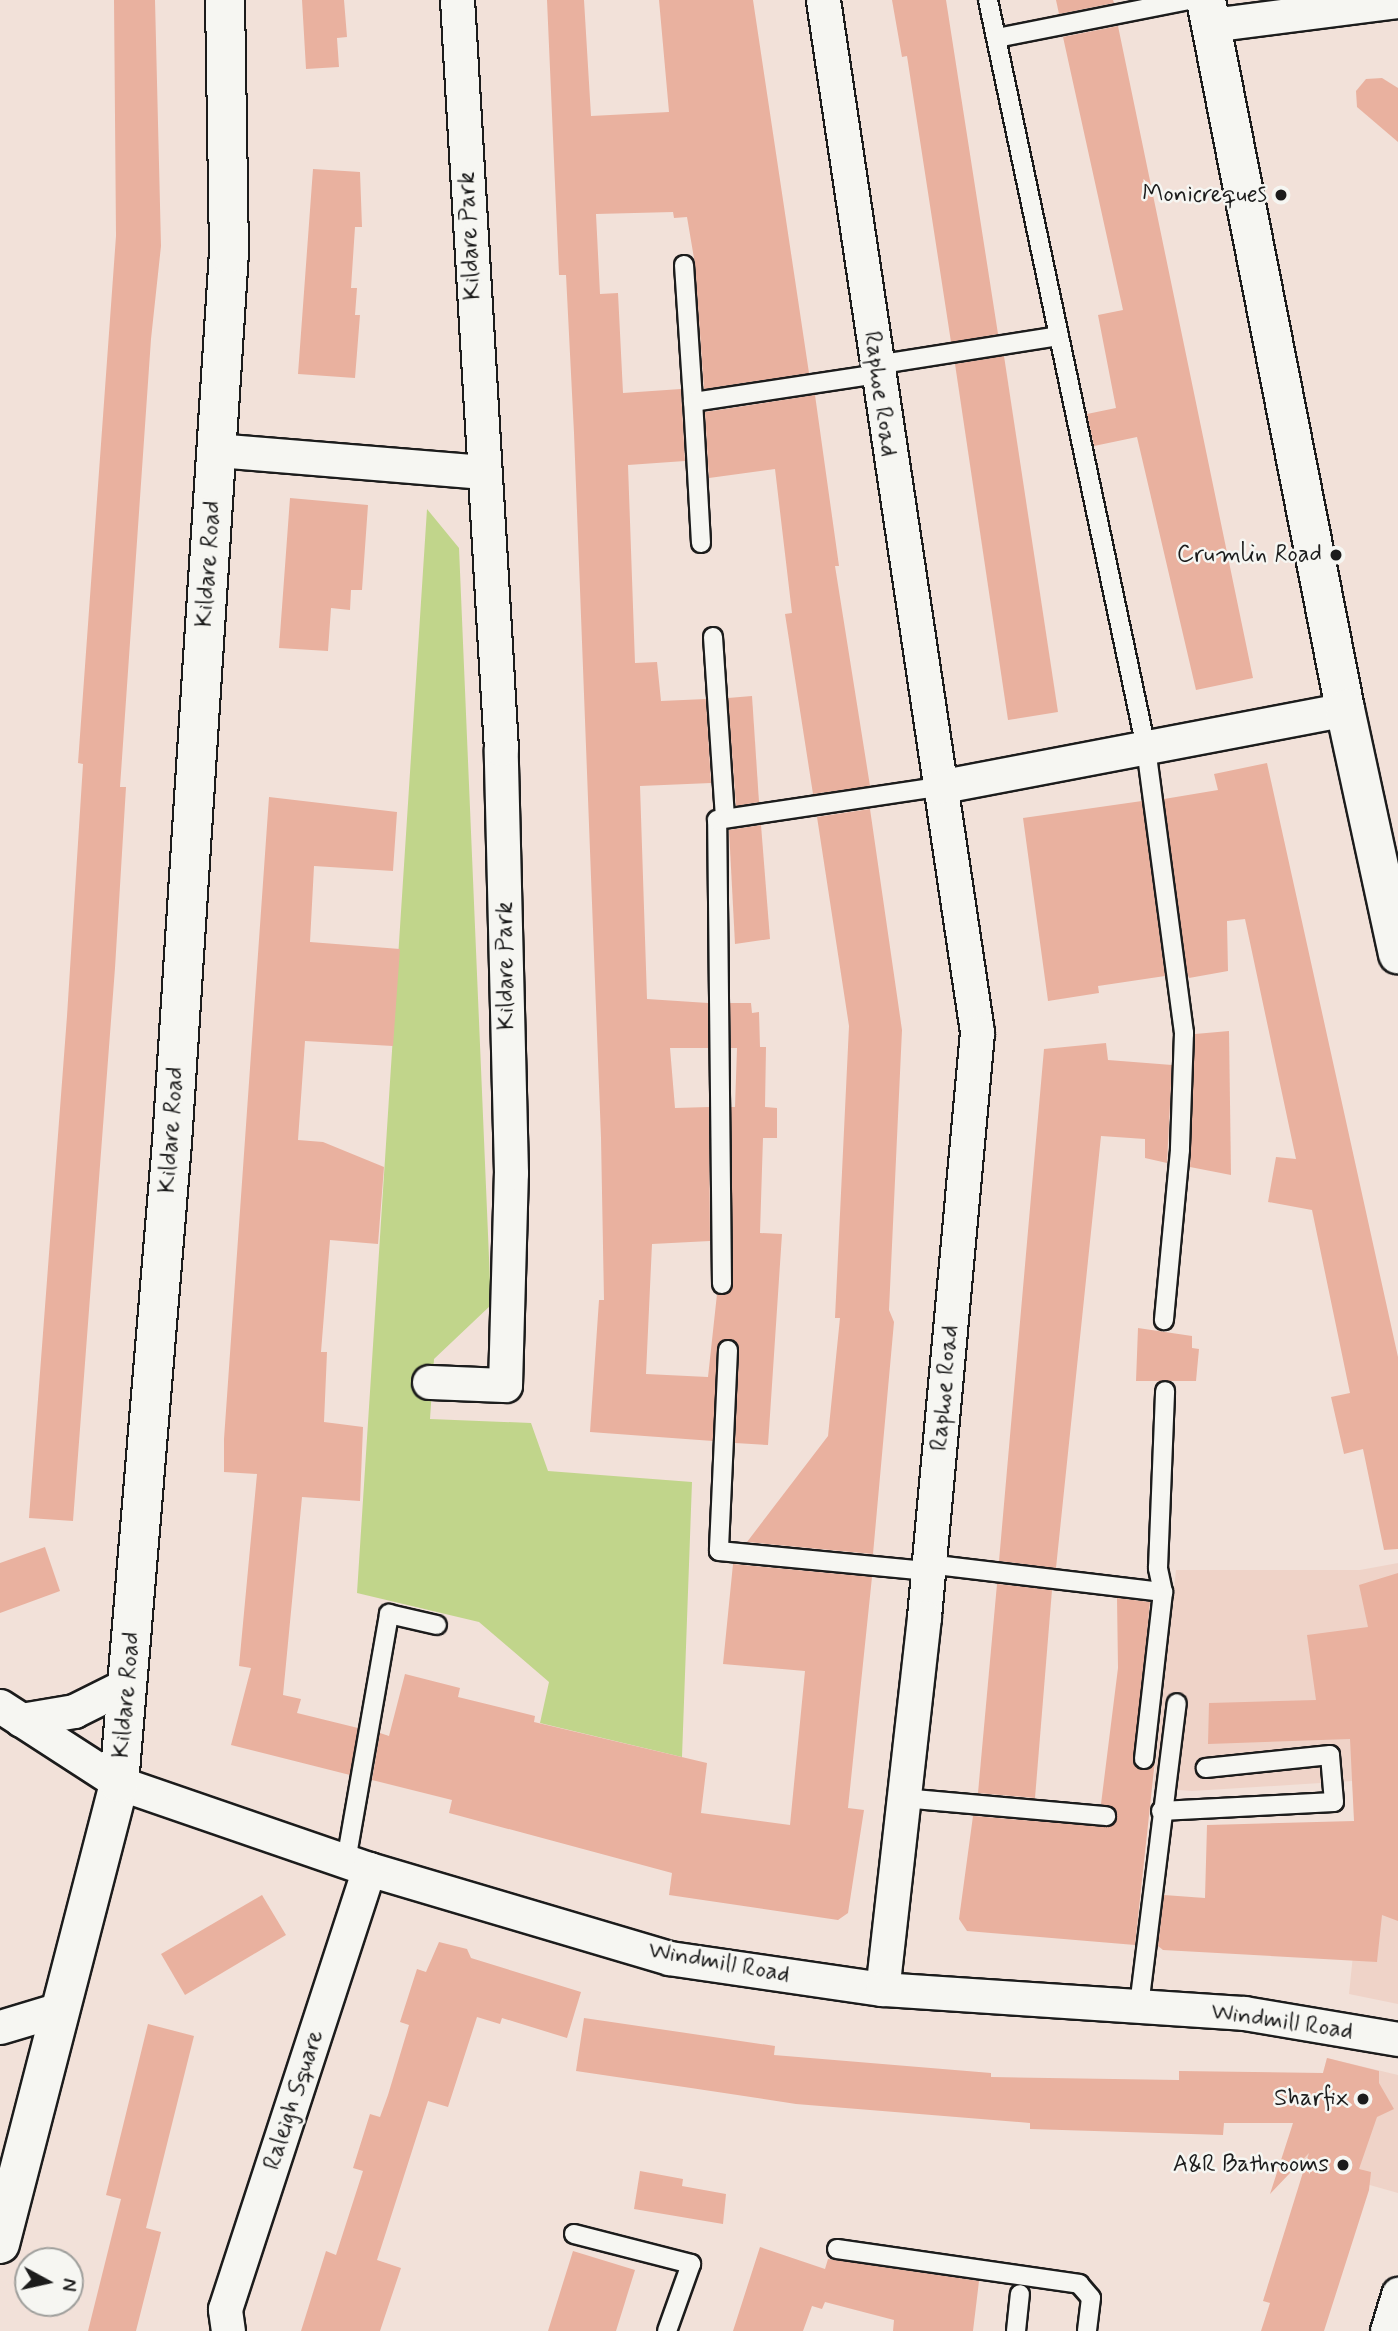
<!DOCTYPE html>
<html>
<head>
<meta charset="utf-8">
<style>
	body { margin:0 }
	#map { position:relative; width:1398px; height:2331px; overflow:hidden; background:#f2e1d9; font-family:Mynerve,sans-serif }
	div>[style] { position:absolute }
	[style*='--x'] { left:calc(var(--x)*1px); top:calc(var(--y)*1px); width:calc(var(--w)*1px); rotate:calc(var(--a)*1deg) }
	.built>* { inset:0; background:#efd3c8 }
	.green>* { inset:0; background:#c1d58b }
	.building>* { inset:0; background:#e9b19f }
	.roads { filter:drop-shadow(2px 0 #1c1c1c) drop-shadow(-2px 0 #1c1c1c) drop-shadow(0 2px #1c1c1c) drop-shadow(0 -2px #1c1c1c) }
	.lane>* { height:18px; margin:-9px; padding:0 9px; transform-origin:9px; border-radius:9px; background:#f6f6f2 }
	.street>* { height:33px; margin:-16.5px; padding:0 16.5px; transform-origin:16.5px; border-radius:16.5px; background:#f6f6f2 }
	.secondary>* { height:38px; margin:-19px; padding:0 19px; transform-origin:19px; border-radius:19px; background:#f6f6f2 }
	.dots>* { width:19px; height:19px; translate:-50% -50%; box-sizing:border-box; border:4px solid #f6f6f2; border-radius:50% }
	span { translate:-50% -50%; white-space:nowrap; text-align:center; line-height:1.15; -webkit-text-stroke:5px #f6f6f2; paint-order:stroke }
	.poi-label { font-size:24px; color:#1c1c1c }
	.right { translate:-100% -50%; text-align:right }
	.street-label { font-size:24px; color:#1c1c1c }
	.north { position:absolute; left:14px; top:2247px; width:70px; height:70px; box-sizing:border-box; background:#f6f6f2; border:2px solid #9f9f9c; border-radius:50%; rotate:98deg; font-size:19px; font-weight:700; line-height:28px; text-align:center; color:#1c1c1c }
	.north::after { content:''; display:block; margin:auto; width:24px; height:32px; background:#1c1c1c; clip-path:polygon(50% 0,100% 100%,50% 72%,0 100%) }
</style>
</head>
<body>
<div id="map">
	<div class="built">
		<div style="clip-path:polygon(1398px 1563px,1398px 2004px,1349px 1994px,1361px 1877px,1352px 1781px,1192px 1791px,1153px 1788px,1176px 1570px,1360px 1570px)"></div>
		<div style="clip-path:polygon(1327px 2058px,1398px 2075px,1398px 2193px,1292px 2163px,1307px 2133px)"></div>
	</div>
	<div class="green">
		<div style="clip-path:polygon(427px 509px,459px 548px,491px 1305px,434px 1359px,430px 1419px,531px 1423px,548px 1471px,692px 1482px,682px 1757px,540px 1723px,549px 1682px,479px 1622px,357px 1593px)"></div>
	</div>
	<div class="building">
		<div style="clip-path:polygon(114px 0,155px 0,161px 246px,151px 339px,120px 787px,126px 787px,115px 968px,73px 1521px,29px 1518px,67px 1016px,83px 764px,78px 763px,116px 236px)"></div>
		<div style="clip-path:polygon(302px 0,344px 0,347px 37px,337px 38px,339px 67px,306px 69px)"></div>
		<div style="clip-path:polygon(547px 0,584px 0,591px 116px,669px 112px,659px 0,753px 0,809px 373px,704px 389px,695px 264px,687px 217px,674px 218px,673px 212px,596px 214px,600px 294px,618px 293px,623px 393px,681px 389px,685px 461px,628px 465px,635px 663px,657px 662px,661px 701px,706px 699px,711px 783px,640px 786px,647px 999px,708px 1003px,708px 1048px,670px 1048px,675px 1108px,709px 1107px,710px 1241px,652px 1244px,646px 1374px,708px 1377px,717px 1294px,728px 1293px,733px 1284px,731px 1107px,735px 1107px,737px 1048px,731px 1048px,730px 1003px,751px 1003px,752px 1013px,759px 1012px,760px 1047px,766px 1047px,765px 1107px,777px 1108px,777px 1138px,763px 1138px,762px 1169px,760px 1233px,782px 1234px,768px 1445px,735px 1443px,739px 1351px,729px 1339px,717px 1349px,713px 1441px,590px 1432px,599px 1300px,604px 1300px,601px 1138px,574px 433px,566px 275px,559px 275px)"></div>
		<div style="clip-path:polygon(892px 0,946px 0,998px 334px,951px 342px,907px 56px,902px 57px)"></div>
		<div style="clip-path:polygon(1056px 0,1113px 0,1114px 3px,1059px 14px)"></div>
		<div style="clip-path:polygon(1118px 26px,1253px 678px,1196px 690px,1137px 437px,1094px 446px,1087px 414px,1116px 408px,1098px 315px,1123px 310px,1063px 37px)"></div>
		<div style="clip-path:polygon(1382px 78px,1398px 88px,1398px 142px,1357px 107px,1356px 91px,1366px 79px)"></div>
		<div style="clip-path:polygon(313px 169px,360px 172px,362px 227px,355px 227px,351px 288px,357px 288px,355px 315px,360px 315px,355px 378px,298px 374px)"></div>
		<div style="clip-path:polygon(1004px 356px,1058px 712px,1008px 720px,955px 364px)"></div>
		<div style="clip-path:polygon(815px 395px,839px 566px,835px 566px,870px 786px,813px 794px,785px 614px,792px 613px,775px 469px,709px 478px,705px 412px)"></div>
		<div style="clip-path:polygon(290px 498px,368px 505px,362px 590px,351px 590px,350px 610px,331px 608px,328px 651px,279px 648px)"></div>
		<div style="clip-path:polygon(752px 696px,759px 802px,736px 806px,728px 698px)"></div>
		<div style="clip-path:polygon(1267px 763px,1398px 1357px,1398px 1549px,1384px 1550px,1363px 1449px,1344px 1454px,1331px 1397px,1350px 1393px,1312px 1210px,1268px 1202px,1276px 1157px,1296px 1159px,1245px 919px,1227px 921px,1228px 971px,1189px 978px,1187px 972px,1164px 799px,1218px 790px,1214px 774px)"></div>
		<div style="clip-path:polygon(269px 797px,397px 812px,393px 871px,314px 866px,310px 942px,400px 949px,393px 1046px,305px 1041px,298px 1140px,323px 1142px,384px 1167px,378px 1244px,330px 1240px,321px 1352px,327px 1352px,324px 1422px,363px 1427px,360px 1501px,302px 1497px,283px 1695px,301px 1699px,297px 1713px,358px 1728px,350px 1775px,231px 1745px,251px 1668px,239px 1666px,257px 1474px,224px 1472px,224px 1439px)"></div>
		<div style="clip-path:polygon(1142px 801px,1165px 976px,1098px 986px,1099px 993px,1048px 1001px,1023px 818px)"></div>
		<div style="clip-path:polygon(870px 809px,902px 1030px,889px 1310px,894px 1322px,873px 1554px,747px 1542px,828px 1436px,840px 1318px,835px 1318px,849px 1026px,817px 817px)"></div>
		<div style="clip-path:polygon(761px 825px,770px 939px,735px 944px,729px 830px)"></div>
		<div style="clip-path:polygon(1229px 1031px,1231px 1175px,1190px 1167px,1195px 1034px)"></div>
		<div style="clip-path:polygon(1106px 1043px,1108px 1060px,1172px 1065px,1167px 1163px,1145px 1158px,1145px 1139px,1101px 1136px,1056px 1568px,999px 1561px,1044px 1049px)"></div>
		<div style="clip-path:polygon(1138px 1328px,1192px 1336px,1192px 1348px,1199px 1349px,1196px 1381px,1136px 1381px)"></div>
		<div style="clip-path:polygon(45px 1547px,60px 1591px,0 1613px,0 1563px)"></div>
		<div style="clip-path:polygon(733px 1564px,872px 1577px,848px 1808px,864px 1810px,848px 1913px,838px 1920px,669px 1895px,672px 1873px,449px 1813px,452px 1800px,372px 1780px,380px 1733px,389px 1736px,405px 1674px,460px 1688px,458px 1697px,535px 1716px,534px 1722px,707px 1763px,701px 1813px,790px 1825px,805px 1671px,723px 1664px)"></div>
		<div style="clip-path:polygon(1398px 1573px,1398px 1921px,1382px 1915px,1377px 1962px,1163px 1950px,1158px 1946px,1164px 1895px,1205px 1898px,1207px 1825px,1354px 1821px,1350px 1739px,1208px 1744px,1209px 1703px,1316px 1700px,1307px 1635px,1368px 1627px,1359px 1585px)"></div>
		<div style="clip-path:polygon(997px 1584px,1052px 1590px,1035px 1798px,978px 1793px)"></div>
		<div style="clip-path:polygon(1117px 1598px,1150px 1602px,1134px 1764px,1149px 1769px,1156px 1751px,1135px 1945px,967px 1931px,959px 1919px,973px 1816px,1105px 1827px,1116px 1822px,1116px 1811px,1101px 1804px,1118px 1668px)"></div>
		<div style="clip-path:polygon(262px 1895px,286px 1935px,185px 1995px,161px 1954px)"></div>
		<div style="clip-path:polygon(439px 1942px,467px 1949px,471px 1958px,581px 1992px,567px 2038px,502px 2018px,500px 2024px,477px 2017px,448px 2107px,428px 2101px,387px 2229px,377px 2260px,401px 2268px,380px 2331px,301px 2331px,326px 2251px,336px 2255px,363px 2171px,353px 2168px,370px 2114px,380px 2117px,388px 2095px,409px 2025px,400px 2022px,417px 1969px,426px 1972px)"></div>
		<div style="clip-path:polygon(584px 2018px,775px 2046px,774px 2055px,991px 2073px,991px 2077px,1179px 2080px,1179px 2071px,1323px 2073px,1327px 2058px,1379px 2071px,1379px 2083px,1394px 2109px,1377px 2117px,1359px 2169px,1371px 2172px,1369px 2190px,1324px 2331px,1261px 2331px,1270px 2303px,1263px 2301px,1309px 2153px,1270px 2194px,1293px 2123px,1224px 2123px,1223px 2135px,1030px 2129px,1030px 2123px,796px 2104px,691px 2088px,576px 2071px)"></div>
		<div style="clip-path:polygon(148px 2024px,194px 2036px,146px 2228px,161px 2232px,136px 2331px,88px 2331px,121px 2199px,106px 2195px)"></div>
		<div style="clip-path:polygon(640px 2171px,683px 2179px,682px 2186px,726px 2194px,723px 2224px,634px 2209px)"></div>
		<div style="clip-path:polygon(760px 2247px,825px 2269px,828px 2259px,979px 2281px,973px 2331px,893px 2331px,894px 2320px,825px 2302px,822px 2309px,812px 2306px,803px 2331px,733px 2331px)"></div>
		<div style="clip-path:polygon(573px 2251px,635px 2270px,616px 2331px,548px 2331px)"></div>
	</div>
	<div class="roads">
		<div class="lane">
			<div style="--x:988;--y:0;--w:765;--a:78.07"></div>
			<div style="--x:1146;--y:748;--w:288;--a:82.4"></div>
			<div style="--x:1184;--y:1033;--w:117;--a:92"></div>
			<div style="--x:1180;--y:1150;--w:171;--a:95.4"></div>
			<div style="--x:997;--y:38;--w:196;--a:-11.2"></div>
			<div style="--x:684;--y:265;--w:137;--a:86.2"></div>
			<div style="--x:876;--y:365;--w:185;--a:-9"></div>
			<div style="--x:701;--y:543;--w:141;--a:-93.2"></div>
			<div style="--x:693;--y:402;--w:187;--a:-8.6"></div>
			<div style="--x:713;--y:637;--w:181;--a:86.2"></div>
			<div style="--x:722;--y:1284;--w:464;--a:-90.6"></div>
			<div style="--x:717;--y:820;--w:223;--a:-8.5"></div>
			<div style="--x:728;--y:1350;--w:201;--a:92.6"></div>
			<div style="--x:719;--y:1551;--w:210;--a:5.5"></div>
			<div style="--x:928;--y:1564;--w:237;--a:6.8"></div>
			<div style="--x:1144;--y:1759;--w:168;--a:-83.5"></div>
			<div style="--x:1163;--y:1592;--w:25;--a:-102"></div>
			<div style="--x:1158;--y:1568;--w:177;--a:-87.7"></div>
			<div style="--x:903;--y:1798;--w:204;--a:5.1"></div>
			<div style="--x:1161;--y:1811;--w:173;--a:-3"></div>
			<div style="--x:1334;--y:1802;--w:47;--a:-94.9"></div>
			<div style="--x:1330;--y:1755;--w:125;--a:174"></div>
			<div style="--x:346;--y:1861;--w:251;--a:-80.1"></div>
			<div style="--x:389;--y:1614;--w:49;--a:12.9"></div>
			<div style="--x:1139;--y:2006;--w:305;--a:-82.9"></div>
			<div style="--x:574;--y:2234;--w:121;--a:14.4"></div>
			<div style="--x:691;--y:2264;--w:71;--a:109.7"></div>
			<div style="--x:837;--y:2249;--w:245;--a:8.2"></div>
			<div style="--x:1079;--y:2284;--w:18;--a:49"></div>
			<div style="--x:1091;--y:2298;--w:33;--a:97"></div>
			<div style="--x:1016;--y:2331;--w:37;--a:-84"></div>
		</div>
		<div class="street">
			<div style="--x:823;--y:0;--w:1043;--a:81.51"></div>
			<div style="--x:977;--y:1032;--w:587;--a:95.18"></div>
			<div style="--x:924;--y:1617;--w:374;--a:96.4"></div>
			<div style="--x:1211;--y:25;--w:189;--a:-7.3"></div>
			<div style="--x:216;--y:450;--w:267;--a:4.7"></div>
			<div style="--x:938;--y:787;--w:414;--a:-10.8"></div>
			<div style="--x:429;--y:1382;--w:76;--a:2.3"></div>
			<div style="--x:505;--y:1385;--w:212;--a:-88.4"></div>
			<div style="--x:511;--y:1173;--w:424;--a:-91.4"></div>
			<div style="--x:501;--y:749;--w:750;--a:-93.36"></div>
			<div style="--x:0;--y:1706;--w:142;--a:32.9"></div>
			<div style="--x:119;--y:1783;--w:264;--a:19"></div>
			<div style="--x:369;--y:1869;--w:313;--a:16.5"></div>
			<div style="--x:669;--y:1958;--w:215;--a:8.3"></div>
			<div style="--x:882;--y:1989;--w:363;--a:3.8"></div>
			<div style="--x:1244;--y:2013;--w:156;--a:9.6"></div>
			<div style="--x:21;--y:1720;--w:54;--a:-9.6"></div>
			<div style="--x:74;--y:1711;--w:60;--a:-26.6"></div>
			<div style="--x:0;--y:2027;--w:63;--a:-16.7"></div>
			<div style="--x:228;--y:2331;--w:22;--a:-98"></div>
			<div style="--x:225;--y:2309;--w:463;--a:-71.9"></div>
			<div style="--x:1387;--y:2331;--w:39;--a:-73"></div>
		</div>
		<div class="secondary">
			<div style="--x:1206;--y:0;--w:722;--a:78.91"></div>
			<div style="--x:1345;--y:709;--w:251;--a:77.8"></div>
			<div style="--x:0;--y:2244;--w:476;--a:-75.5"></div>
			<div style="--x:119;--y:1783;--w:642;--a:-85.27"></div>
			<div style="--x:172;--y:1143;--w:892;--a:-86.34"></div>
			<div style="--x:229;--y:253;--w:253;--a:-90.9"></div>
		</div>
	</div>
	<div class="dots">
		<div style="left:1281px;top:195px;background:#1c1c1c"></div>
		<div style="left:1336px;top:555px;background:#1c1c1c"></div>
		<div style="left:1363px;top:2099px;background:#1c1c1c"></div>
		<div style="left:1343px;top:2165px;background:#1c1c1c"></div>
	</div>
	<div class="poi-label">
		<span class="right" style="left:1267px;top:195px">Monicreques</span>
		<span class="right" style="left:1322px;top:555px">Crumlin Road</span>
		<span class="right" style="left:1349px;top:2099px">Sharfix</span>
		<span class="right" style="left:1329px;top:2165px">A&amp;R Bathrooms</span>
	</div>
	<div class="street-label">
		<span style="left:470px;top:236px;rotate:-93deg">Kildare Park</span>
		<span style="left:880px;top:394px;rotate:82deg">Raphoe Road</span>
		<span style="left:209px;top:564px;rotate:-86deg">Kildare Road</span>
		<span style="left:506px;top:966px;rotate:-91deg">Kildare Park</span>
		<span style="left:172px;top:1130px;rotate:-86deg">Kildare Road</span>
		<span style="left:945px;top:1388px;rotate:-85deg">Raphoe Road</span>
		<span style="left:127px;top:1695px;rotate:-85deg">Kildare Road</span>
		<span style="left:719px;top:1963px;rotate:10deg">Windmill Road</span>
		<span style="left:1282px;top:2022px;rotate:8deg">Windmill Road</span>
		<span style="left:294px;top:2100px;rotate:-72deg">Raleigh Square</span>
	</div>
	<div class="north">N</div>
</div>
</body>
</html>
